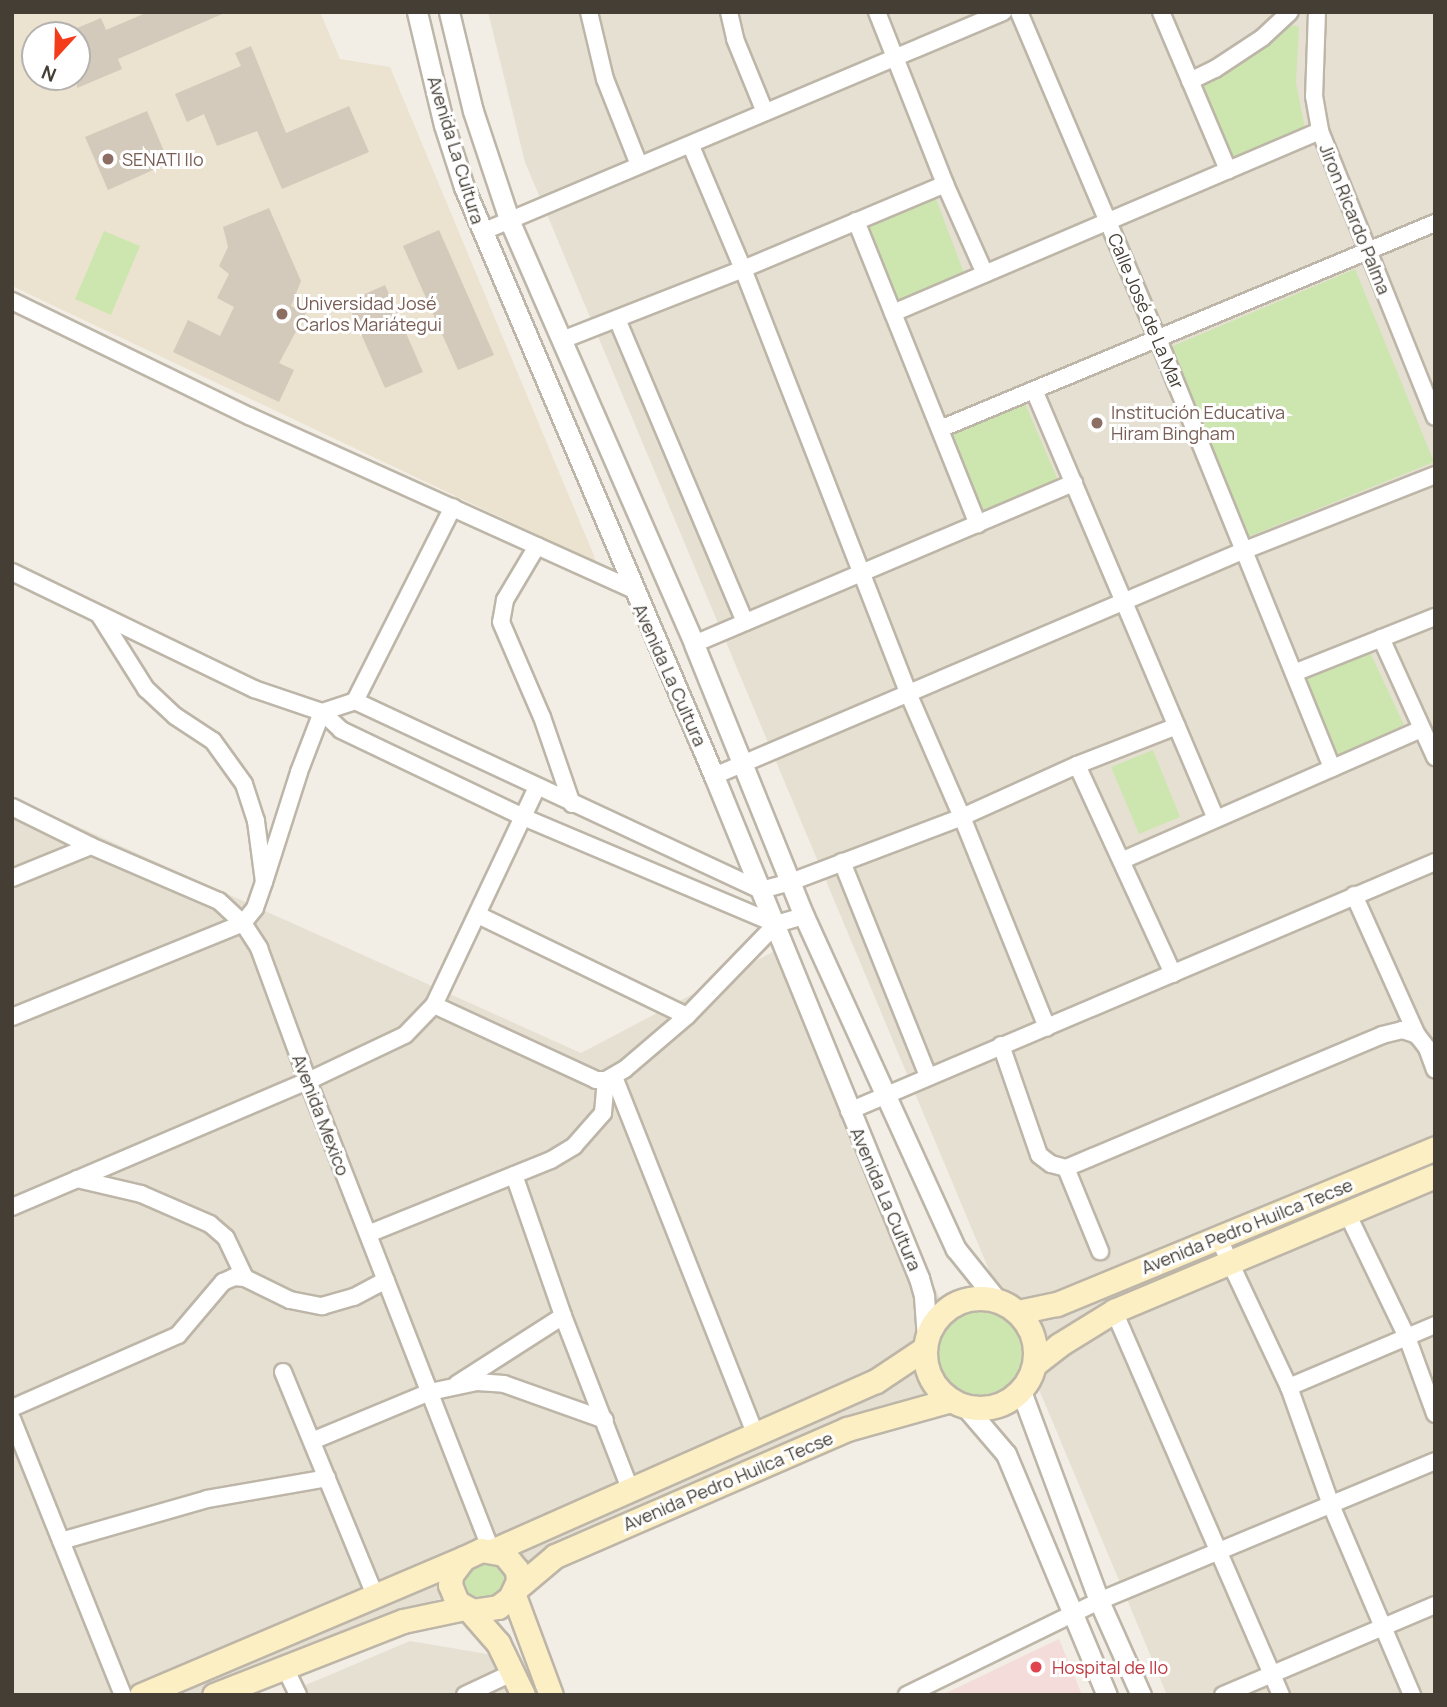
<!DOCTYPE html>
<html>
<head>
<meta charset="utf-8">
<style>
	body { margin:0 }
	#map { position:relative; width:1447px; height:1707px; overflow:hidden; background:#f2eee5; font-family:Manrope,sans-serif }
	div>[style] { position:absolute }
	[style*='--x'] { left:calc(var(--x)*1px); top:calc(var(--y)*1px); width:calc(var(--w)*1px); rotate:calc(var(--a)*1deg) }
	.residential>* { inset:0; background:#e6e0d3 }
	.education>* { inset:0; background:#ebe3cf }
	.medical>* { inset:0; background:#f3dcd9 }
	.green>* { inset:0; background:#cde6af }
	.round { border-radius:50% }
	.building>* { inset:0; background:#d3cabb }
	.roads { filter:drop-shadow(2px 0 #bdb6a8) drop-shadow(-2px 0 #bdb6a8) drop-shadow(0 2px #bdb6a8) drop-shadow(0 -2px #bdb6a8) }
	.minor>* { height:16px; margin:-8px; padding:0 8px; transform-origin:8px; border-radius:8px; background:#fff }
	.tertiary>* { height:19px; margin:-9.5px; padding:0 9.5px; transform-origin:9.5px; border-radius:9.5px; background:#fff }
	.secondary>* { height:23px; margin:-11.5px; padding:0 11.5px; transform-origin:11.5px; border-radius:11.5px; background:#fdefc4 }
	.secondary>.ring { margin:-11.5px; padding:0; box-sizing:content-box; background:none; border:23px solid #fdefc4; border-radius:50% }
	.dots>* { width:19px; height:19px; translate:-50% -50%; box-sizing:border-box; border:4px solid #fff; border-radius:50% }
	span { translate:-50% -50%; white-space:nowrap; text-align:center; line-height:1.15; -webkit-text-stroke:6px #fff; paint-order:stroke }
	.street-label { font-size:18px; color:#443e35 }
	.education-label { font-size:18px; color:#785e54 }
	.left { translate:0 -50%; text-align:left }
	.health-label { font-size:18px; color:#be3a42 }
	.frame { position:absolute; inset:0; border:14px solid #443e35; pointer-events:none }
	.north { position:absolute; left:21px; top:21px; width:70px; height:70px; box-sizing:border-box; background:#fff; border:2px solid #b4b2ae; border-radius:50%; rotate:202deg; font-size:19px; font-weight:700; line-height:28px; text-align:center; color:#443e35 }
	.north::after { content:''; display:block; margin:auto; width:24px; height:32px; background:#f43c1b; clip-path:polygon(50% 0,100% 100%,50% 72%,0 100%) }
</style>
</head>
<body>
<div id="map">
	<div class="residential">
		<div style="clip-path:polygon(488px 12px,1435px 12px,1435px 1695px,1167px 1695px,525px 162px)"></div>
		<div style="clip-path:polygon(12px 797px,581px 1053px,786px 945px,973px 1375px,210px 1695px,12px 1695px)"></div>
		<div style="clip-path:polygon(410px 1641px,493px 1655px,520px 1695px,282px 1695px)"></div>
	</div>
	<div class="education">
		<div style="clip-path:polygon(evenodd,12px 12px,320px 12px,340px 59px,390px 67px,597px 563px,12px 286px,12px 12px,35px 35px,77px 35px,77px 77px,35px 77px,35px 35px)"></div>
	</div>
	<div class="medical">
		<div style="clip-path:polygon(1059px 1639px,1082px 1695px,942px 1695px)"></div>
	</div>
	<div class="green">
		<div style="clip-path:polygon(1288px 24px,1299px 27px,1296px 83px,1305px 128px,1223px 161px,1192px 85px)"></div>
		<div style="clip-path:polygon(935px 196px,964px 273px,890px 304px,857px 226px)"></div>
		<div style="clip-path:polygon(104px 231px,140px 246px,111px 315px,75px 299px)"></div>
		<div style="clip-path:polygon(1355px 269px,1434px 462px,1243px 539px,1166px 349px)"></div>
		<div style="clip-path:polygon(1024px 401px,1058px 480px,974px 514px,943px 434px)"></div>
		<div style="clip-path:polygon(1369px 650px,1404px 725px,1329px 759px,1297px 681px)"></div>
		<div style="clip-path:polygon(1153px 750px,1180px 817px,1139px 834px,1111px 767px)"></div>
		<div class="round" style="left:936px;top:1311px;width:86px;height:86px"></div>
		<div style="clip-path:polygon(486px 1559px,507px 1566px,507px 1585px,496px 1596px,473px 1603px,457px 1583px,462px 1572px)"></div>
	</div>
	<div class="building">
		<div style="clip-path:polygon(148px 12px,227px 12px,118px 59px,122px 69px,77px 88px,77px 28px,101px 18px,106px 30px)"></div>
		<div style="clip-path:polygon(251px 46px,286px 133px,349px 106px,369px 152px,282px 189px,257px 131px,217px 146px,204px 114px,187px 122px,175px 94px,241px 66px,235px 53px)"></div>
		<div style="clip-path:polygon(147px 111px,169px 163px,108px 190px,85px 137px)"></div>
		<div style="clip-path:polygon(269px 208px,301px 281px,291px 306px,306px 313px,279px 363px,294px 370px,279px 402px,173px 352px,188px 320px,220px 336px,234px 307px,217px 298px,229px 274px,219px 266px,228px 247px,223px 227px)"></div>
		<div style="clip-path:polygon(439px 230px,494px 355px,458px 370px,403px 246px)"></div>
		<div style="clip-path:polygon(385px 285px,423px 372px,385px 388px,347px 302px)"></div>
	</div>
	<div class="roads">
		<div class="minor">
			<div style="--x:589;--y:12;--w:69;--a:76.6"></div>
			<div style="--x:605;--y:79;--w:92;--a:68.4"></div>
			<div style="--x:729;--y:12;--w:28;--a:77"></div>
			<div style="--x:735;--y:39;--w:79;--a:67.7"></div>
			<div style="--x:877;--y:12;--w:185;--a:68.4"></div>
			<div style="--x:945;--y:184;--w:98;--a:66"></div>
			<div style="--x:1019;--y:12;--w:355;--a:67"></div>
			<div style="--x:1158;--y:339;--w:463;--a:67.9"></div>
			<div style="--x:1161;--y:12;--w:172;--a:67"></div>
			<div style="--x:1317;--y:12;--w:84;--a:92"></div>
			<div style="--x:1314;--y:96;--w:36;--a:80"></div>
			<div style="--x:1320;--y:131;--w:308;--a:68.1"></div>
			<div style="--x:1190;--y:81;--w:28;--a:-26"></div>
			<div style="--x:1215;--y:69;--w:56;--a:-33.4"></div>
			<div style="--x:1262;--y:38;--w:38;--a:-43"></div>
			<div style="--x:691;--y:146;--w:134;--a:67.1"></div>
			<div style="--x:743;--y:269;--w:455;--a:68.7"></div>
			<div style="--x:908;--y:693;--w:135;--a:66.5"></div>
			<div style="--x:962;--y:817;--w:227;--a:68"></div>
			<div style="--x:856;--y:221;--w:327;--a:68.1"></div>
			<div style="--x:482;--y:232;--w:566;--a:-22.89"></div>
			<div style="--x:12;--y:301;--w:263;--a:25.9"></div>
			<div style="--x:249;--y:416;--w:420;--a:24.3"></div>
			<div style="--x:893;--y:313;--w:464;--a:-23.1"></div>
			<div style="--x:617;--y:319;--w:329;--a:67.1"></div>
			<div style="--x:562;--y:340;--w:194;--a:-21.4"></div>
			<div style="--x:743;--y:269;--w:219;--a:-22.8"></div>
			<div style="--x:1034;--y:390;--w:465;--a:67"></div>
			<div style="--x:940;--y:429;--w:536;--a:-22.6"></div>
			<div style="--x:537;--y:546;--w:63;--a:120.7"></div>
			<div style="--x:505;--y:600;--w:22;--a:100"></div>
			<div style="--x:501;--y:622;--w:103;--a:66.7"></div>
			<div style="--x:542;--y:717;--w:92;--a:71"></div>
			<div style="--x:12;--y:572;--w:269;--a:25.8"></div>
			<div style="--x:254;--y:689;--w:72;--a:18.7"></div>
			<div style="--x:322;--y:712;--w:26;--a:43"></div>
			<div style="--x:341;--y:730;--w:202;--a:25.5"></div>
			<div style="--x:523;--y:817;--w:275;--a:22.9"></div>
			<div style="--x:1381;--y:638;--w:131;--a:65.6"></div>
			<div style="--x:694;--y:644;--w:413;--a:-23"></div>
			<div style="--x:1294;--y:673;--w:152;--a:-21.7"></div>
			<div style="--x:355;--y:701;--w:217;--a:-63.2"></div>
			<div style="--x:1077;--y:765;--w:230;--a:65.3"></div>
			<div style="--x:714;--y:776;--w:577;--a:-23.06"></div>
			<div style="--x:1245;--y:550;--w:204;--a:-21.5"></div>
			<div style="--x:12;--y:807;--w:88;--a:26.3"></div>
			<div style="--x:91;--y:846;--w:139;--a:23.3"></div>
			<div style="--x:219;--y:901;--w:33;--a:43"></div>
			<div style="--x:243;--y:923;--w:30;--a:57"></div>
			<div style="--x:259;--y:948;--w:142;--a:69.8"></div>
			<div style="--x:308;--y:1081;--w:503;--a:68.68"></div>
			<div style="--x:1123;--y:860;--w:326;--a:-23.7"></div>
			<div style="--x:842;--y:862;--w:231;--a:68.1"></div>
			<div style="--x:12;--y:878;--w:85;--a:-22.1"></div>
			<div style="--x:264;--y:882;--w:115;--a:-72.3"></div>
			<div style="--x:299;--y:772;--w:64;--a:-69"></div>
			<div style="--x:322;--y:712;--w:35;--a:-18"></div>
			<div style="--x:355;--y:701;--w:448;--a:25"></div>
			<div style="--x:761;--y:890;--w:31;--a:-15"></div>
			<div style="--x:791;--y:882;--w:183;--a:-20.8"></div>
			<div style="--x:962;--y:817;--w:126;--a:-24.3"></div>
			<div style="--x:1077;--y:765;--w:107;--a:-21.3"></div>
			<div style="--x:1354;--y:895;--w:154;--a:65.8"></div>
			<div style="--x:478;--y:915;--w:232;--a:25.8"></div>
			<div style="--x:434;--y:1005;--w:179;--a:24.8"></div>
			<div style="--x:596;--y:1080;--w:10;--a:0"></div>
			<div style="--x:606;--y:1080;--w:22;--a:-30"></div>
			<div style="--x:625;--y:1069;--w:82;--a:-40.5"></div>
			<div style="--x:687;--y:1016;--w:128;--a:-45.9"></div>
			<div style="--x:776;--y:924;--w:29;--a:-16"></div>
			<div style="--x:12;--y:1017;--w:249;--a:-22.1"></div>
			<div style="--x:243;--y:923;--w:19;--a:-51"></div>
			<div style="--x:255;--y:908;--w:28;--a:-71"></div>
			<div style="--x:264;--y:882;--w:62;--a:-97.5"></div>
			<div style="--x:256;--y:821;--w:39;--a:-108"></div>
			<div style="--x:244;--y:784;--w:53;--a:-125.8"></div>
			<div style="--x:213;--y:741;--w:45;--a:-146.7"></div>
			<div style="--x:175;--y:716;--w:40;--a:-137"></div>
			<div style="--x:146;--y:689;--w:86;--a:-122.2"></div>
			<div style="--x:1001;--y:1045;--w:116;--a:70.9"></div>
			<div style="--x:1039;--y:1155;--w:15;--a:37"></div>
			<div style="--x:1051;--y:1164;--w:16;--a:15"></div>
			<div style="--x:1066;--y:1168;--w:343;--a:-22.8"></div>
			<div style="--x:1382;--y:1035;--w:21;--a:-14"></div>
			<div style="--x:1402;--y:1030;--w:16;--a:18"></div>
			<div style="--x:1417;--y:1035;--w:16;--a:52"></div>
			<div style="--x:1427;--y:1048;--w:23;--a:70"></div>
			<div style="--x:614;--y:1077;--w:386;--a:68.4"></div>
			<div style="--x:849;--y:1111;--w:637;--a:-23.02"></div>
			<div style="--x:1066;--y:1168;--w:90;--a:67.7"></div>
			<div style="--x:514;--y:1175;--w:149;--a:70.8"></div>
			<div style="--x:563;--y:1316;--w:186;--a:68.8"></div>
			<div style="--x:77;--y:1179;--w:66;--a:13.2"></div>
			<div style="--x:141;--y:1194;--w:75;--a:23.5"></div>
			<div style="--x:210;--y:1224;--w:21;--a:41"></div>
			<div style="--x:226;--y:1238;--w:44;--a:64.6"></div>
			<div style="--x:12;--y:1207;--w:322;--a:-23.1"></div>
			<div style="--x:308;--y:1081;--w:107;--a:-25.4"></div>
			<div style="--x:405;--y:1035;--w:42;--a:-46"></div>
			<div style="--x:434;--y:1005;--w:241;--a:-64.7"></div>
			<div style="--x:1347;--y:1213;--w:138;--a:64.2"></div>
			<div style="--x:1407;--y:1337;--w:82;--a:70"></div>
			<div style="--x:368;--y:1234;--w:197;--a:-22"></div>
			<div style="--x:551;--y:1160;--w:27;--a:-31"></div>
			<div style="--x:574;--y:1146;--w:44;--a:-48.7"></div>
			<div style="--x:603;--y:1113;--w:33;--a:-85"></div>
			<div style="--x:1218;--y:1237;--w:166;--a:64.7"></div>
			<div style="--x:1289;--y:1387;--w:125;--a:70.4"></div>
			<div style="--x:1331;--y:1505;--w:207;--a:66.9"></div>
			<div style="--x:1114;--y:1311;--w:419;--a:66.5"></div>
			<div style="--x:283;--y:1372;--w:241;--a:67.6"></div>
			<div style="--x:457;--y:1384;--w:126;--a:-32.7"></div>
			<div style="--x:1289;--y:1387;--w:159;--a:-23"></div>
			<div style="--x:12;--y:1408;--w:181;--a:-23.7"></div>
			<div style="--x:178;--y:1335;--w:70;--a:-49.7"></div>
			<div style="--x:223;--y:1282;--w:12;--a:-24"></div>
			<div style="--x:234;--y:1277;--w:11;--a:5"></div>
			<div style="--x:245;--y:1278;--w:50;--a:26.1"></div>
			<div style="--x:290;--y:1300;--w:33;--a:11"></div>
			<div style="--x:322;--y:1306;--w:33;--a:-16"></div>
			<div style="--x:354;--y:1297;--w:36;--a:-28"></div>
			<div style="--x:12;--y:1419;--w:297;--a:68.1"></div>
			<div style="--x:312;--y:1441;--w:128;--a:-22.6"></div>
			<div style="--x:430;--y:1392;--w:48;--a:-12"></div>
			<div style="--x:477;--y:1382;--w:27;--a:4"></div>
			<div style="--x:504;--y:1384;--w:107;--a:19.6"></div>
			<div style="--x:61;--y:1541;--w:152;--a:-16"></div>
			<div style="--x:207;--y:1499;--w:122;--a:-9.9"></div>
			<div style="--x:285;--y:1668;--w:30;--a:64"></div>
			<div style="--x:465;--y:1695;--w:54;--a:-25.1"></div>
			<div style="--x:907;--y:1695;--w:214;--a:-26.1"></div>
			<div style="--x:1099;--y:1601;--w:364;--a:-22.6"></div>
			<div style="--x:1223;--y:1695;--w:230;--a:-23"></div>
		</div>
		<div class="tertiary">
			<div style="--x:417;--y:12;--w:116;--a:76.6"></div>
			<div style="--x:444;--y:125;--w:65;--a:72.1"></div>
			<div style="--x:464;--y:187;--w:640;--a:67"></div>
			<div style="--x:714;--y:776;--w:542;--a:67.79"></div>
			<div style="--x:919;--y:1278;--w:19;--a:74"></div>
			<div style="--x:924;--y:1296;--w:39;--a:86"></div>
			<div style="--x:449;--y:12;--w:102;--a:76.4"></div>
			<div style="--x:473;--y:111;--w:117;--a:71.6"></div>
			<div style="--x:510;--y:222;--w:460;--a:66.4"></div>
			<div style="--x:694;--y:644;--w:293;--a:68"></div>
			<div style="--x:804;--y:916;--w:366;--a:65.5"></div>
			<div style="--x:956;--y:1249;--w:64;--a:51.3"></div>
			<div style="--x:1021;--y:1391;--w:224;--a:69.6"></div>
			<div style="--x:1099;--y:1601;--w:103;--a:65.9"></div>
			<div style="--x:965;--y:1406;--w:63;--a:49.5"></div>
			<div style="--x:1006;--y:1454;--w:261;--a:67.3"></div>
		</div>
		<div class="secondary">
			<div class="ring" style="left:925px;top:1298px;width:87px;height:87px"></div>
			<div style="--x:1018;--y:1312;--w:40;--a:-12"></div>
			<div style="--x:1057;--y:1304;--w:409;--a:-22.4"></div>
			<div style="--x:1035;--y:1364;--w:31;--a:-38"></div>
			<div style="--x:1059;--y:1345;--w:65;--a:-31.7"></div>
			<div style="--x:1114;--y:1311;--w:348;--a:-22.8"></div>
			<div style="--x:481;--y:1550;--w:23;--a:10"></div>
			<div style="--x:504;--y:1554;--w:21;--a:51"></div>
			<div style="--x:517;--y:1570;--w:11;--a:85"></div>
			<div style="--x:518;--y:1581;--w:19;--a:115"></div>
			<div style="--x:510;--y:1598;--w:15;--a:143"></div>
			<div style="--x:498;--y:1607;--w:25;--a:171"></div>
			<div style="--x:473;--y:1611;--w:18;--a:-151"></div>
			<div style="--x:457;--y:1602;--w:18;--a:-112"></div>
			<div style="--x:450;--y:1585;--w:10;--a:-84"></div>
			<div style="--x:451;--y:1575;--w:21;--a:-53"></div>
			<div style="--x:464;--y:1558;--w:19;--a:-25"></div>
			<div style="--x:494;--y:1550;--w:418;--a:-23.9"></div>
			<div style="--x:876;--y:1381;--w:58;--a:-33.7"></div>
			<div style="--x:517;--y:1588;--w:50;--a:-40.1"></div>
			<div style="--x:555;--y:1556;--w:318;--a:-23.5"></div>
			<div style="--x:847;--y:1429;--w:108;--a:-15.6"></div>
			<div style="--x:513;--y:1593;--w:109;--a:69.6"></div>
			<div style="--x:469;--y:1610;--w:44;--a:48.7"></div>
			<div style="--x:498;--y:1643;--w:58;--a:64.3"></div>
			<div style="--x:141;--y:1695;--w:351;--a:-23"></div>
			<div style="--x:214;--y:1695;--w:203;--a:-21.4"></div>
			<div style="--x:403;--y:1621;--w:63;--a:-11.8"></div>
		</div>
	</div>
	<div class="dots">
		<div style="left:108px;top:159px;background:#8d6e63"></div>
		<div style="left:282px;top:314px;background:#8d6e63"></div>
		<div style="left:1097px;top:423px;background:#8d6e63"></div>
		<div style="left:1036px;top:1667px;background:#e0444e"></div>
	</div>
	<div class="street-label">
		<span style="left:456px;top:150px;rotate:73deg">Avenida La Cultura</span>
		<span style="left:1355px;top:219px;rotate:68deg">Jiron Ricardo Palma</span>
		<span style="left:1146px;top:311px;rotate:67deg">Calle José de La Mar</span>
		<span style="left:670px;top:675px;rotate:66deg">Avenida La Cultura</span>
		<span style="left:321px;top:1115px;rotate:69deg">Avenida Mexico</span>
		<span style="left:886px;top:1199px;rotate:67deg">Avenida La Cultura</span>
		<span style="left:1247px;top:1226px;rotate:-22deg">Avenida Pedro Huilca Tecse</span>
		<span style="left:728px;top:1481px;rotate:-23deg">Avenida Pedro Huilca Tecse</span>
	</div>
	<div class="education-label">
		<span class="left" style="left:122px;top:159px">SENATI Ilo</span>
		<span class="left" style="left:296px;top:314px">Universidad José<br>Carlos Mariátegui</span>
		<span class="left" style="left:1111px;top:423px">Institución Educativa<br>Hiram Bingham</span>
	</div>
	<div class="health-label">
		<span class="left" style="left:1052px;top:1667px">Hospital de Ilo</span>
	</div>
	<div class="frame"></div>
	<div class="north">N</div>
</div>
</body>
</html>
